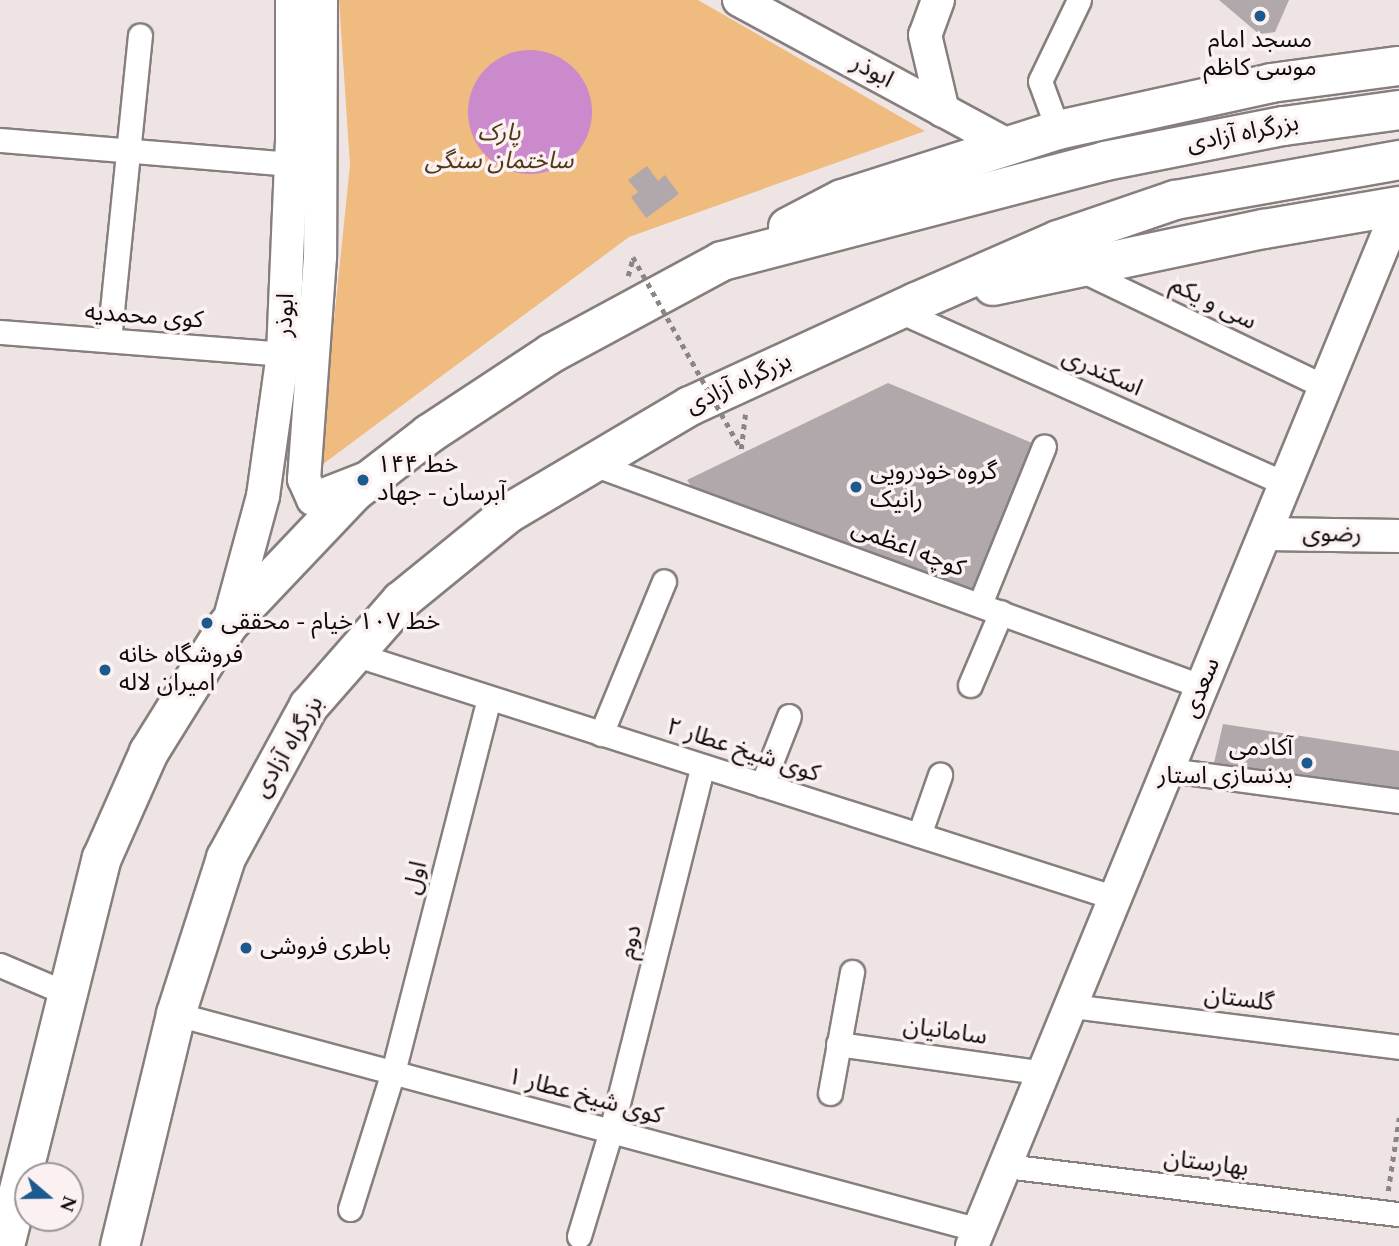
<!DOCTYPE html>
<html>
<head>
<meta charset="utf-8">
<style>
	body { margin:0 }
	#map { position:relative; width:1399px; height:1246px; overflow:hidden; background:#eee4e4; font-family:Spectral,"Noto Sans Arabic",serif }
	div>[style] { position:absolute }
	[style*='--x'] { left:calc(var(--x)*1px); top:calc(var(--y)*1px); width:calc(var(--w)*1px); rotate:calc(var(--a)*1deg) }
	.green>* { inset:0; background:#efbb7f }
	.water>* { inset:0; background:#cb8acb }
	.round { border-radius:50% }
	.building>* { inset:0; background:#b1a8ab }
	.path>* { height:4.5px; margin-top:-2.25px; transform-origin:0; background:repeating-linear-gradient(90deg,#8c8585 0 5px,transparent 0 10px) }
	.roads { filter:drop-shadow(2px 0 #877e7e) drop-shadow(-2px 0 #877e7e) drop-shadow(0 2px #877e7e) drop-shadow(0 -2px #877e7e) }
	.street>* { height:23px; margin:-11.5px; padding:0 11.5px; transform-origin:11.5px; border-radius:11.5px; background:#fff }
	.secondary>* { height:32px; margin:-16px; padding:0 16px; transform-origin:16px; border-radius:16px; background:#fff }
	.highway>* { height:38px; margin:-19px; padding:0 19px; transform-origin:19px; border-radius:19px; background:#fff }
	.path-bridge>* { height:4.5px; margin-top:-2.25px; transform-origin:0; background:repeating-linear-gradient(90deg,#8c8585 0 5px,transparent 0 10px) }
	.dots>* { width:19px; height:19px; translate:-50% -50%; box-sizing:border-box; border:4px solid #fbf1f1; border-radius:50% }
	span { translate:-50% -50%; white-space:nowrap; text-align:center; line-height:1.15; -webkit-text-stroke:7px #fbf1f1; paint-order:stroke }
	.poi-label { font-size:24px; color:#0e0b0b }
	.left { translate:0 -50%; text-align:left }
	.right { translate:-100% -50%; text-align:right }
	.street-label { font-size:24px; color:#0e0b0b }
	.park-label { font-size:24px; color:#513718; font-style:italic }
	.north { position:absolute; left:14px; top:1162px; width:70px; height:70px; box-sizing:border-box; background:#fbf1f1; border:2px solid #9c9595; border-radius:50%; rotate:110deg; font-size:19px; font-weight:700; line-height:28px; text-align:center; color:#0e0b0b }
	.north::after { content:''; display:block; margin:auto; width:24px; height:32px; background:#1c598f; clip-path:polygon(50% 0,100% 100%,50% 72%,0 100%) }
</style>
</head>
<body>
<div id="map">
	<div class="green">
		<div style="clip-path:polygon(339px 0,698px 0,925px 131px,629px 237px,319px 467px,350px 165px)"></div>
	</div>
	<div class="water">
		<div class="round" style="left:468px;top:50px;width:124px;height:124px"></div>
	</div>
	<div class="building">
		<div style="clip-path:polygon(1219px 0,1289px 0,1275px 32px,1259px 34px)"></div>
		<div style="clip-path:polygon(647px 166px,658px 181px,665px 175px,679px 194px,646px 218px,631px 197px,638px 192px,628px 180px)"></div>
		<div style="clip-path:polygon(888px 383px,1037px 445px,977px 596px,696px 493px,687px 480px)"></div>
		<div style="clip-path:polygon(1223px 724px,1399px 751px,1399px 794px,1211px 776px)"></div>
	</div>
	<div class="path">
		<div style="--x:628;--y:276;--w:20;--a:-75"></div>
		<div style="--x:741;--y:449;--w:35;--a:-83"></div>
		<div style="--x:1388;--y:1191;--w:74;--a:-81.4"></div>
	</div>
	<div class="roads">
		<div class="street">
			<div style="--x:1058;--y:130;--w:52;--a:-110.2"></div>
			<div style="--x:1040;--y:81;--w:90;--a:-64.3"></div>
			<div style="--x:0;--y:140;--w:293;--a:4.7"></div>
			<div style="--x:1079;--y:269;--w:273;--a:25.6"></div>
			<div style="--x:897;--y:310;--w:426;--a:24.1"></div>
			<div style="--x:0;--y:332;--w:284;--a:4.4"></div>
			<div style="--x:109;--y:340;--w:306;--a:-84.2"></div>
			<div style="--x:593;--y:464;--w:649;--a:20.08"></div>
			<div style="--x:980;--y:604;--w:170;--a:-67.9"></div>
			<div style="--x:354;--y:654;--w:800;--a:17.76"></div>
			<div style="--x:970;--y:685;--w:79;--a:-67"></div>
			<div style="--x:601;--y:734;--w:165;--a:-67.6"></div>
			<div style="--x:1169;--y:770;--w:232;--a:7.7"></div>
			<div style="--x:762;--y:785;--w:74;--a:-68.6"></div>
			<div style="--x:919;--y:835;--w:64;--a:-70.7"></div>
			<div style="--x:0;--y:965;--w:74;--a:23.1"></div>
			<div style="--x:1072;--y:1006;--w:330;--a:7.1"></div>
			<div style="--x:176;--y:1014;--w:832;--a:15.06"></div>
			<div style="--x:838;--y:1044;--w:208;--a:8"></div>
			<div style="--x:830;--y:1093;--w:123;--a:-79.7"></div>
			<div style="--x:1006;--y:1166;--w:396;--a:7"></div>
			<div style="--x:350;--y:1209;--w:144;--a:-72.6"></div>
			<div style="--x:393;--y:1072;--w:386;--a:-75.6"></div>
			<div style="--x:579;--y:1236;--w:110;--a:-73.1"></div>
			<div style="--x:611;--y:1131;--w:376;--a:-75.9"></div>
		</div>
		<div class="secondary">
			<div style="--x:321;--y:0;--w:257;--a:90.2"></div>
			<div style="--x:320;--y:257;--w:223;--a:94.1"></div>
			<div style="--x:304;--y:479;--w:22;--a:66"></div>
			<div style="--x:313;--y:499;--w:55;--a:-21.4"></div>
			<div style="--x:739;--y:0;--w:302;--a:28.4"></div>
			<div style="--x:938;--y:0;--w:37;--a:110"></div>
			<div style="--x:925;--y:35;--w:78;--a:76.7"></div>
			<div style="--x:1266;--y:534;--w:133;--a:0.9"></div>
			<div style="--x:228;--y:625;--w:134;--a:-74.8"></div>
			<div style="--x:263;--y:496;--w:143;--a:-82"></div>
			<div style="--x:283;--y:354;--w:211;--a:-87.6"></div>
			<div style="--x:292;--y:143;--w:143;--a:-90"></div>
			<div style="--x:972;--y:1246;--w:1123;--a:-67.66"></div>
		</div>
		<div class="highway">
			<div style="--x:788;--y:227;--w:61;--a:-27.4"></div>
			<div style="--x:842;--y:199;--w:227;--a:-17.7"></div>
			<div style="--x:1058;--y:130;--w:218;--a:-12.4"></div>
			<div style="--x:1271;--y:83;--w:129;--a:-7.6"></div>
			<div style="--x:993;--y:286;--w:277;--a:-11.9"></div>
			<div style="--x:1264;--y:229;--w:137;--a:-9.7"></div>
			<div style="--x:5;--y:1246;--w:400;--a:-76"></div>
			<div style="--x:102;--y:858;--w:116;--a:-66.1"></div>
			<div style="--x:149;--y:752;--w:150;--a:-58.1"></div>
			<div style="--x:228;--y:625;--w:183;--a:-46.5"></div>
			<div style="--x:354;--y:492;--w:95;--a:-37.7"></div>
			<div style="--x:429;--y:434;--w:147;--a:-33.4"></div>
			<div style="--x:552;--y:353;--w:193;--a:-28.4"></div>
			<div style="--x:722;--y:261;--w:396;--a:-14.6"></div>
			<div style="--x:1105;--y:161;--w:182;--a:-11.1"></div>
			<div style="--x:1284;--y:126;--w:116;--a:-7.9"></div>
			<div style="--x:120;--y:1246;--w:239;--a:-76.4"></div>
			<div style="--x:176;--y:1014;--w:164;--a:-72.2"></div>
			<div style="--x:226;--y:858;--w:173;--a:-61.4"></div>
			<div style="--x:309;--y:706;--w:140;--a:-48.8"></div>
			<div style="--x:401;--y:601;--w:139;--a:-39.2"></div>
			<div style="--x:509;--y:513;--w:210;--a:-30.6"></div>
			<div style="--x:690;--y:406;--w:249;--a:-24.7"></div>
			<div style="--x:916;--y:302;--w:155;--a:-23.6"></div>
			<div style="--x:1058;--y:240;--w:124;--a:-18.9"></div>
			<div style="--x:1175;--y:200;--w:228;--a:-10.1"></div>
		</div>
	</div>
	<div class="path-bridge">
		<div style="--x:633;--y:257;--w:220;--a:60.6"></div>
	</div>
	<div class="dots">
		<div style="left:1260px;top:16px;background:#1c598f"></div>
		<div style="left:363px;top:480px;background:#1c598f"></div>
		<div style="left:856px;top:487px;background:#1c598f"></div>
		<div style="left:207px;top:623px;background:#1c598f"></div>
		<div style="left:105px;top:670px;background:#1c598f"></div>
		<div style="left:1307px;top:763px;background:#1c598f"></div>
		<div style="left:246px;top:948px;background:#1c598f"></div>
	</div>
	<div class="poi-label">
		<span style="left:1260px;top:55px">مسجد امام<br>موسی کاظم</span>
		<span class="left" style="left:377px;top:480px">خط ۱۴۴<br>آبرسان - جهاد</span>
		<span class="left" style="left:870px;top:487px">گروه خودرویی<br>رانیک</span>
		<span class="left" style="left:221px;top:623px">خط ۱۰۷ خیام - محققی</span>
		<span class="left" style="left:119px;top:670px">فروشگاه خانه<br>امیران لاله</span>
		<span class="right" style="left:1293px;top:763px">آکادمی<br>بدنسازی استار</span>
		<span class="left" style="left:260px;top:948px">باطری فروشی</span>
	</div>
	<div class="street-label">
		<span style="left:872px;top:72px;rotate:28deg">ابوذر</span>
		<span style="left:1243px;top:134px;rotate:-11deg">بزرگراه آزادی</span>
		<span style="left:1213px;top:304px;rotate:26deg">سی و یکم</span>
		<span style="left:286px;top:315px;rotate:-87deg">ابوذر</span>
		<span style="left:144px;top:317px;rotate:4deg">کوی محمدیه</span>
		<span style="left:1102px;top:373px;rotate:24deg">اسکندری</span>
		<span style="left:739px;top:384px;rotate:-25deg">بزرگراه آزادی</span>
		<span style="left:1332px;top:535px;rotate:1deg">رضوی</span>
		<span style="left:908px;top:549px;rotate:21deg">کوچه اعظمی</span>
		<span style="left:1202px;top:688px;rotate:-68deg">سعدی</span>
		<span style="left:289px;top:747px;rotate:-59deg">بزرگراه آزادی</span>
		<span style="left:743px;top:751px;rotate:18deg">کوی شیخ عطار ۲</span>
		<span style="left:416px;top:878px;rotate:-76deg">اول</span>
		<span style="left:631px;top:942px;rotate:-76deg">دوم</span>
		<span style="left:1239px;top:1000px;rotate:7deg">گلستان</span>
		<span style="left:945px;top:1032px;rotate:8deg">سامانیان</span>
		<span style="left:585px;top:1097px;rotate:15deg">کوی شیخ عطار ۱</span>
		<span style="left:1206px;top:1164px;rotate:7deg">بهارستان</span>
	</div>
	<div class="park-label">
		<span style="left:499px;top:148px">پارک<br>ساختمان سنگی</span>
	</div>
	<div class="north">N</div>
</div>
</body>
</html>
